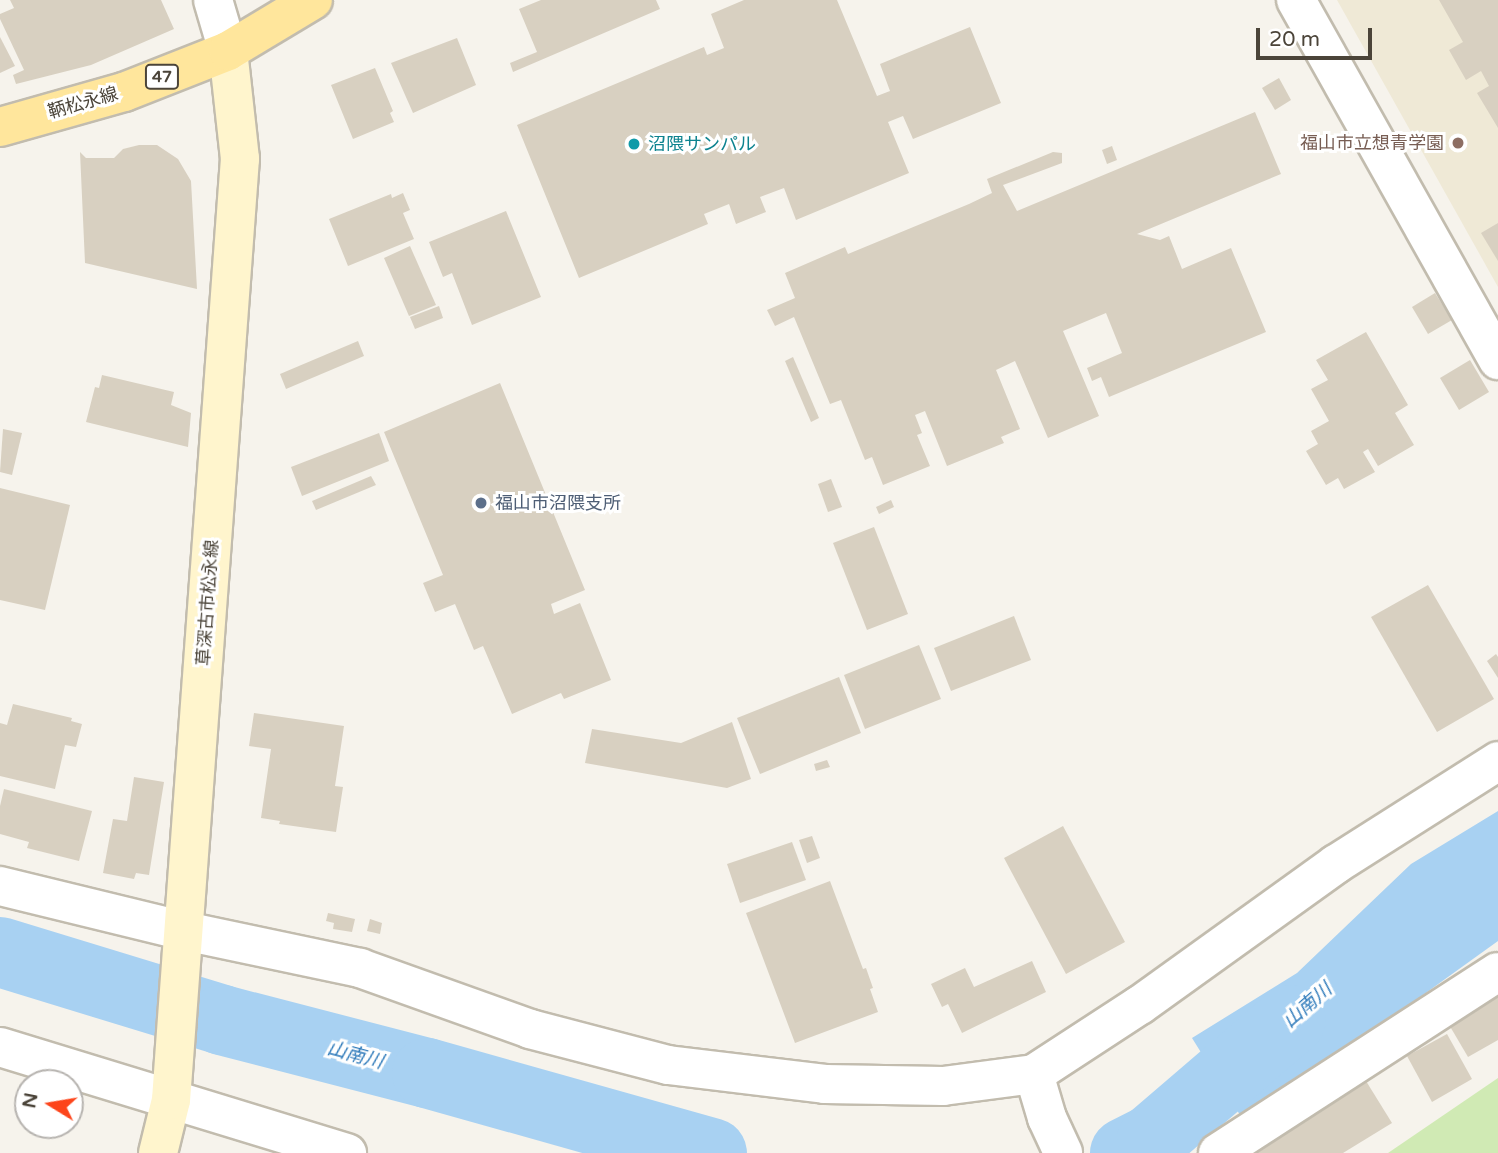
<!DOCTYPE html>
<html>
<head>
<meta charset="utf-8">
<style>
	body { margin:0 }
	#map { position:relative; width:1498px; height:1153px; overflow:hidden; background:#f6f3ec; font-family:"Varela Round","Noto Sans JP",sans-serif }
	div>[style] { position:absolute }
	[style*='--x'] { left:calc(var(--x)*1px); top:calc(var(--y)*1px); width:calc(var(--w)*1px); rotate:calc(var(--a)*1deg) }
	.education>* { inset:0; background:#efe9d6 }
	.green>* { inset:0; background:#d0eab4 }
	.water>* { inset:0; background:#a8d1f2 }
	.river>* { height:70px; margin:-35px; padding:0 35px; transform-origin:35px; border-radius:35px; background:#a8d1f2 }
	.building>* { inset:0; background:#d8d0c1 }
	.roads { filter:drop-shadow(2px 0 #c2bcae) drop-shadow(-2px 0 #c2bcae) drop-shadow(0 2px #c2bcae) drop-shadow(0 -2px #c2bcae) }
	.minor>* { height:38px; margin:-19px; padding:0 19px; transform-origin:19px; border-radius:19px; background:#fff }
	.secondary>* { height:38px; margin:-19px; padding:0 19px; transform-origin:19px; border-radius:19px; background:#fff5cd }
	.primary>* { height:38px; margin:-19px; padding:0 19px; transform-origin:19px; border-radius:19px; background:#ffe69c }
	.dots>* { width:19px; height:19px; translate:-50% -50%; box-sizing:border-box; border:4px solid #fff; border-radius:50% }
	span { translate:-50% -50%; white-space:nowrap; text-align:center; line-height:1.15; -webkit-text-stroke:6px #fff; paint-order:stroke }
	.shield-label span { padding:2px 5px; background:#fff; border:2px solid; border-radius:5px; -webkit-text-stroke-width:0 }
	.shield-label { font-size:16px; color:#4b4439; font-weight:700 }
	.street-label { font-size:18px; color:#4b4439 }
	.education-label { font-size:18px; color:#785e54 }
	.right { translate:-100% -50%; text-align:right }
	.culture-label { font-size:18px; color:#0d838f }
	.left { translate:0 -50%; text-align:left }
	.service-label { font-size:18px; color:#4e5e75 }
	.water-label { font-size:19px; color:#2e7aba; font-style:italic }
	.north { position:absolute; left:14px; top:1069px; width:70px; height:70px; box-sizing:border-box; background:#fff; border:2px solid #b7b4b0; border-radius:50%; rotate:281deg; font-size:19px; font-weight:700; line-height:28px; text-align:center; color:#4b4439 }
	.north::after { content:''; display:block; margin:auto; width:24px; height:32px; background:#fd451b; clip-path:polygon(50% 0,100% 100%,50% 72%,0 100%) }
	.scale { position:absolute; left:1256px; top:28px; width:116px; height:32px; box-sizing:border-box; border:4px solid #4b4439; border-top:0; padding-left:9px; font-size:21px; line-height:24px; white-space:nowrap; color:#4b4439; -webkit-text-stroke:5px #fff; paint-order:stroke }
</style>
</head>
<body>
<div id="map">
	<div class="education">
		<div style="clip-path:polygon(1337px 0,1498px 0,1498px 287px)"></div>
	</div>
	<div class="green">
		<div style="clip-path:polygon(1498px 1078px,1498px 1153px,1388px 1153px)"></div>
	</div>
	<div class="water">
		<div style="clip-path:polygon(1498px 811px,1498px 941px,1245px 1123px,1192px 1038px,1297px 973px,1411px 864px)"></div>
	</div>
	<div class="river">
		<div style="--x:0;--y:952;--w:232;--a:17"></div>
		<div style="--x:222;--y:1020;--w:212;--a:14.5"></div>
		<div style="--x:427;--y:1073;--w:296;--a:15.7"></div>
		<div style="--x:1125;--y:1153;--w:30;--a:-27"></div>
		<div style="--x:1152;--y:1139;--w:183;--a:-40.6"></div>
	</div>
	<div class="building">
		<div style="clip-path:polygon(10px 0,161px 0,174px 29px,91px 65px,16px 84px,13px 75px,24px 70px,0 19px,0 14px,14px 8px)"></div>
		<div style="clip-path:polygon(541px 0,656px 0,660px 9px,513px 72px,510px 63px,537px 52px,519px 9px)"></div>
		<div style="clip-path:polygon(744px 0,837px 0,877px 96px,890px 91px,880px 64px,970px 27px,1001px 103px,913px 139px,903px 116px,888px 122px,909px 173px,796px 220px,784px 188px,760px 197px,766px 212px,736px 224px,729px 204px,704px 214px,708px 224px,579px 278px,517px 125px,704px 47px,707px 55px,724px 48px,711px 14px)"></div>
		<div style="clip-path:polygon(1439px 0,1498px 0,1498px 128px,1477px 93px,1489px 86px,1481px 71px,1466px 80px,1449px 50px,1463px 42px)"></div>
		<div style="clip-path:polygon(0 37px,15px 66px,0 73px)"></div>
		<div style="clip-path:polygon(457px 38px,476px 85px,413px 113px,391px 63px)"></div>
		<div style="clip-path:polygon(375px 68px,393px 111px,390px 113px,394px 122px,353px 139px,331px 85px)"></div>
		<div style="clip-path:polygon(1279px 78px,1291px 100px,1275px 110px,1262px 88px)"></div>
		<div style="clip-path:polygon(1255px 112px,1281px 174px,1137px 234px,1160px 240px,1169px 236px,1182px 269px,1231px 248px,1266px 332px,1109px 397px,1101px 377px,1092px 381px,1087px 368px,1122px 353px,1106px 313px,1063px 331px,1099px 416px,1048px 438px,1015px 361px,996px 370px,1020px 429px,1001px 437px,1004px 443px,947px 466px,925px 411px,915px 415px,922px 433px,917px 435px,930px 466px,883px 485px,872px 457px,865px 460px,841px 400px,830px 404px,794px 317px,775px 326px,767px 310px,795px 298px,785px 273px,845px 247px,848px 254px,969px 204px,992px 193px,987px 179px,1053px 152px,1062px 153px,1062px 163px,1003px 185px,1017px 211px)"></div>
		<div style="clip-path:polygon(139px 145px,157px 145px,178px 159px,191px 181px,197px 289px,85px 263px,80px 152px,86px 158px,114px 158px,123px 149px)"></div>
		<div style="clip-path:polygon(1112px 146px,1117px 160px,1107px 164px,1102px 150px)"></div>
		<div style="clip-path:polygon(403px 193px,410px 210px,403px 213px,414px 239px,348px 266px,329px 219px,391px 194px,392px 198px)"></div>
		<div style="clip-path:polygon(506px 211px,541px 297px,472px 325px,452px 273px,443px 277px,429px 242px)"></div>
		<div style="clip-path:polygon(1498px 223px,1498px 261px,1481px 233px)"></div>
		<div style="clip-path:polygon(410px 246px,436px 305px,409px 316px,384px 258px)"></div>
		<div style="clip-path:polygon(1435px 293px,1452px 320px,1428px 334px,1412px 307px)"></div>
		<div style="clip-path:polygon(439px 306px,443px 318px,415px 329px,410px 317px)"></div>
		<div style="clip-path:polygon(1366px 332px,1408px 405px,1395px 413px,1414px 445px,1378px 466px,1368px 449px,1363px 452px,1375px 472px,1344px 489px,1338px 478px,1326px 485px,1306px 451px,1318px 444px,1311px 431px,1329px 421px,1311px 389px,1328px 380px,1316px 360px)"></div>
		<div style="clip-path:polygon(358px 341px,364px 356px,286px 389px,280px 374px)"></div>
		<div style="clip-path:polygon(793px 357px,819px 418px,811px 422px,785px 361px)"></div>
		<div style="clip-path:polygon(1470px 360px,1489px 392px,1459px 410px,1440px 378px)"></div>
		<div style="clip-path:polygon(102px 375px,174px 392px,171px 405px,191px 413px,188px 447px,86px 422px,95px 387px,99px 388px)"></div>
		<div style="clip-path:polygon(500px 383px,585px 590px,551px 604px,554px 614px,580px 603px,611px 680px,564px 699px,561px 693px,512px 714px,483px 646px,474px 650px,455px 604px,435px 612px,423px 583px,443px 575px,384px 432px)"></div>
		<div style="clip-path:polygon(3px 429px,22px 433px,12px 475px,0 472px)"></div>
		<div style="clip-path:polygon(379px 433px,389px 461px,302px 496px,291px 467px)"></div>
		<div style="clip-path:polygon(371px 476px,376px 485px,316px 510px,312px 501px)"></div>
		<div style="clip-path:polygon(831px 479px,842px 507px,828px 512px,818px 484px)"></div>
		<div style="clip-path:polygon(0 488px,70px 505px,45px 610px,0 600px)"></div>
		<div style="clip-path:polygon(891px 500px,894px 507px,879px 514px,876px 507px)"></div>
		<div style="clip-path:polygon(874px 527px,908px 614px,867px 630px,833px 543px)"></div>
		<div style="clip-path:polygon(1428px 585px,1494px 699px,1437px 732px,1371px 617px)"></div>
		<div style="clip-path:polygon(1014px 616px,1031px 660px,951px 691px,934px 648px)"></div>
		<div style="clip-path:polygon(919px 645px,941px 699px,865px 729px,844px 675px)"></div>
		<div style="clip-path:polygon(1496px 654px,1498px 657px,1498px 678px,1487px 661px)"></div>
		<div style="clip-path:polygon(839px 677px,861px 733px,760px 774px,737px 718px)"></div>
		<div style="clip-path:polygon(13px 704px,72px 718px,71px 721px,82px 724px,76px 747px,65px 745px,55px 789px,0 776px,0 723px,7px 725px)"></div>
		<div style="clip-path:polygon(254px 713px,344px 726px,335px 786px,343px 787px,336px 832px,279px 824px,280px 821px,261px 818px,271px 749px,249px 746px)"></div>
		<div style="clip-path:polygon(732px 722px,751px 779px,727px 788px,585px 763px,592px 729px,681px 743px)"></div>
		<div style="clip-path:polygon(827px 760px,830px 767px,816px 771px,814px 764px)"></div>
		<div style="clip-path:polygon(134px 777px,164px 782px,149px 875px,136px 873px,134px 879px,103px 873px,113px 819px,127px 821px)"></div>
		<div style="clip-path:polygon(4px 789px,92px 811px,79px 861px,27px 848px,29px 842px,0 834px,0 806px)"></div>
		<div style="clip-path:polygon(1063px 826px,1125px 942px,1066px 974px,1004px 858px)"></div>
		<div style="clip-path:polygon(812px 836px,820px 858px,807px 863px,799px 840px)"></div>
		<div style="clip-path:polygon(792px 842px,806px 880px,740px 903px,727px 864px)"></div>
		<div style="clip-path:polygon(830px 881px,863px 969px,866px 968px,873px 988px,870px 989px,878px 1012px,795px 1043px,746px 913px)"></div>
		<div style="clip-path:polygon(328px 913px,355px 919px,352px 932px,333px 929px,334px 923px,326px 921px)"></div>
		<div style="clip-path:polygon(370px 919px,382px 923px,380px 934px,367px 931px)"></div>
		<div style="clip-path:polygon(1032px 961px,1046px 992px,962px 1033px,948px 1004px,942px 1007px,931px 984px,965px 968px,974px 987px)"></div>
		<div style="clip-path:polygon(1498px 989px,1498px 1040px,1468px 1057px,1448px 1023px)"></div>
		<div style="clip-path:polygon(1447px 1034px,1472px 1079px,1432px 1102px,1407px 1056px)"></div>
		<div style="clip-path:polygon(1366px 1081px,1392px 1123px,1343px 1153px,1248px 1153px)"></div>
	</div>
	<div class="roads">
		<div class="minor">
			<div style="--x:213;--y:0;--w:53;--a:73.6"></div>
			<div style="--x:1296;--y:0;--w:413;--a:60.7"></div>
			<div style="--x:0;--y:886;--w:190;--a:13.7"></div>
			<div style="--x:185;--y:931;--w:179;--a:11.9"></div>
			<div style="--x:360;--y:968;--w:181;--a:19.7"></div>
			<div style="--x:530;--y:1029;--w:143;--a:14.6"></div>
			<div style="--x:668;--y:1065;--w:158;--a:6.9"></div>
			<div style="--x:825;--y:1084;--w:118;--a:1"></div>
			<div style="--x:943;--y:1086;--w:92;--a:-7.5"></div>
			<div style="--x:1034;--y:1074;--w:126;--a:-33.1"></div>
			<div style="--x:1140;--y:1005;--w:241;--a:-35.7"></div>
			<div style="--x:1336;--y:864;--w:192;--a:-32.4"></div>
			<div style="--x:0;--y:1047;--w:363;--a:17"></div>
			<div style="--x:1034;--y:1074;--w:46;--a:73.5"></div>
			<div style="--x:1047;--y:1118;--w:38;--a:65"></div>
			<div style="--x:1218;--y:1153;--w:333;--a:-32.9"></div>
		</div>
		<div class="secondary">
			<div style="--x:158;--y:1153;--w:55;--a:-76.2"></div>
			<div style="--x:171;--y:1100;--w:944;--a:-85.81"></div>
			<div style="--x:240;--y:159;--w:109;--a:-96.3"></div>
		</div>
		<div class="primary">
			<div style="--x:0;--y:127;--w:129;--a:-15.8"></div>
			<div style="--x:124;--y:92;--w:112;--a:-21.5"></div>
			<div style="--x:228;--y:51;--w:99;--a:-31"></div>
		</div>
	</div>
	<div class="dots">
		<div style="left:1458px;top:143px;background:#8d6e63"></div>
		<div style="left:634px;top:144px;background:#0f9aa8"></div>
		<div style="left:481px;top:503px;background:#5c6f8a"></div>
	</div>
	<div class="shield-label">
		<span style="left:162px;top:77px">47</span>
	</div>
	<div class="street-label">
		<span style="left:83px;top:103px;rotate:-16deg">鞆松永線</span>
		<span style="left:208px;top:603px;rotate:-86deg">草深古市松永線</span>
	</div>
	<div class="education-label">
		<span class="right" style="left:1444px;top:143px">福山市立想青学園</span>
	</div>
	<div class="culture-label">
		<span class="left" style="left:648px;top:144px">沼隈サンパル</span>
	</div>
	<div class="service-label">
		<span class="left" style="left:495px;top:503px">福山市沼隈支所</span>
	</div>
	<div class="water-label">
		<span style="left:1308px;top:1006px;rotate:-41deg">山南川</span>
		<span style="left:355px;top:1056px;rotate:15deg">山南川</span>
	</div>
	<div class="north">N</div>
	<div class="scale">20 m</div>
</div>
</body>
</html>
